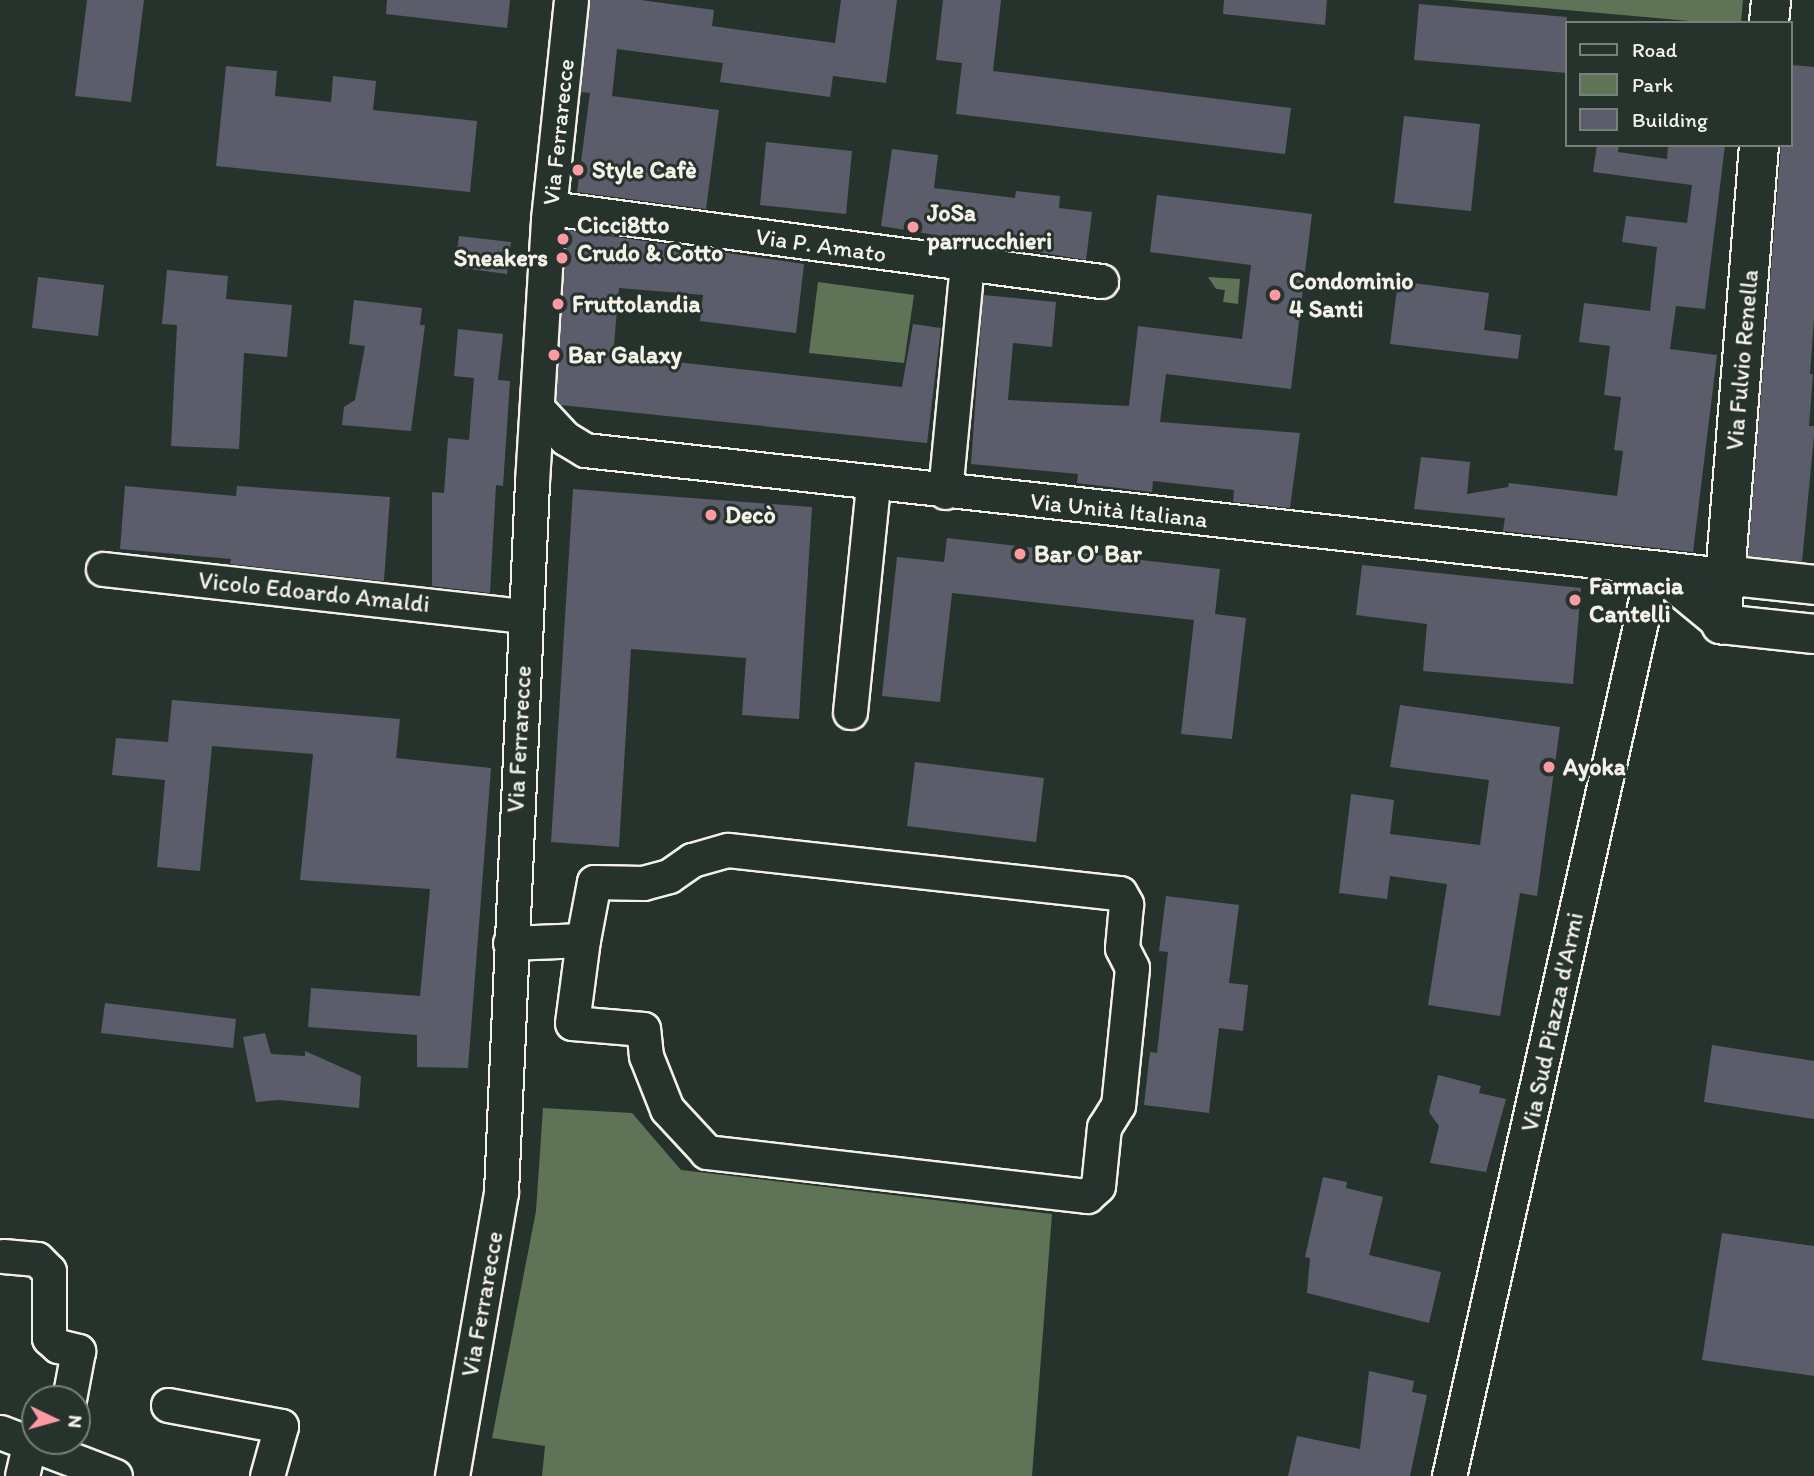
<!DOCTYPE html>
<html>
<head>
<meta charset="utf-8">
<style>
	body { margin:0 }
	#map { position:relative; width:1814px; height:1476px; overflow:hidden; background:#26332d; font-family:Itim,sans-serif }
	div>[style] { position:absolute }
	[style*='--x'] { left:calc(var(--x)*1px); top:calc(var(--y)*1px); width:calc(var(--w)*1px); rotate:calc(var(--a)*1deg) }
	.green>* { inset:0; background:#5f7356 }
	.building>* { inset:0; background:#5c5d6a }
	.roads { filter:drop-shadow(2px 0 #f4f1e8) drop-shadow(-2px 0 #f4f1e8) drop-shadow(0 2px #f4f1e8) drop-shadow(0 -2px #f4f1e8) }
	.minor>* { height:33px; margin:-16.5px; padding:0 16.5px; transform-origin:16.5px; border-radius:16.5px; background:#26332d }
	.major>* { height:38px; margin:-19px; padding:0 19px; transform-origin:19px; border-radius:19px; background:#26332d }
	.dots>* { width:19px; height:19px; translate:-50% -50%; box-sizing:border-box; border:4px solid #26332d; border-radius:50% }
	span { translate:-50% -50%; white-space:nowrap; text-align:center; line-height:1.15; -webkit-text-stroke:6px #26332d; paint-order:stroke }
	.street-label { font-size:24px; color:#f4f1e8 }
	.poi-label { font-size:24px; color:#f4f1e8; font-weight:700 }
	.left { translate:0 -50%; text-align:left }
	.right { translate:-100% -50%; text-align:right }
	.legend { position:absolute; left:1565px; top:21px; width:228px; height:126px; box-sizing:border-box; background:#26332d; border:2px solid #787f78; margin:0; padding:9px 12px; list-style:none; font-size:21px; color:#f4f1e8 }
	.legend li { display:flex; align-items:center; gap:14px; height:35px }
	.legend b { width:35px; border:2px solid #787f78 }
	.north { position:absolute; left:21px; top:1385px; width:70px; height:70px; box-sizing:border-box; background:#26332d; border:2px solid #787f78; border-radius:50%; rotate:95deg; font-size:19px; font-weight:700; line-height:28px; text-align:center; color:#f4f1e8 }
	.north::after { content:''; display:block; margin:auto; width:24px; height:32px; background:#ff9aa2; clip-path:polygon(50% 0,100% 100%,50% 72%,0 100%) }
</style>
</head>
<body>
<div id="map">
	<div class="green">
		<div style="clip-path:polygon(1452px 0,1743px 0,1741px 23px,1712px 23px)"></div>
		<div style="clip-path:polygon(1208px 277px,1240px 279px,1238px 304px,1223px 302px,1225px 290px,1216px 289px)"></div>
		<div style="clip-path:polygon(818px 282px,914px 295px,904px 363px,809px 353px)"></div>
		<div style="clip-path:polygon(543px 1108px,632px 1113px,681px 1170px,1052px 1214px,1032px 1476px,542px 1476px,545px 1446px,492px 1438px,536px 1211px)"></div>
	</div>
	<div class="building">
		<div style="clip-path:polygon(87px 0,144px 0,131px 102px,75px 96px)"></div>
		<div style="clip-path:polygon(387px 0,510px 0,507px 28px,386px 14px)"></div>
		<div style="clip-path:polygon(590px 0,641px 0,714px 10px,712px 26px,835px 43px,841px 0,897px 0,886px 83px,833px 76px,830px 97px,720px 82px,723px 63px,617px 49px,612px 96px,719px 110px,706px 209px,577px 192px,590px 93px,581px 92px)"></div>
		<div style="clip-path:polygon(943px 0,1001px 0,993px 71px,1291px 108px,1285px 154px,956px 114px,962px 63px,936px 60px)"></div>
		<div style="clip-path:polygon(1224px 0,1327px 0,1325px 25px,1223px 14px)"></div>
		<div style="clip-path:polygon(1419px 4px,1567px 17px,1567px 73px,1414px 60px)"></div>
		<div style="clip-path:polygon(1791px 65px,1814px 67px,1814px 318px,1810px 374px,1813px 374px,1809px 426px,1814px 426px,1814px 435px,1802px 562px,1748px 556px,1781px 145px,1791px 145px)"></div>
		<div style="clip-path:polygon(226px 66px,277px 71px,275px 96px,331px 102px,333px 76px,376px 81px,373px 110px,477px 121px,470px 192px,216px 166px)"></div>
		<div style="clip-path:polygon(1404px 116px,1480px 124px,1471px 211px,1394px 203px)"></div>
		<div style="clip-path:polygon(766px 142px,852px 151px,846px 214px,760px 205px)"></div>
		<div style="clip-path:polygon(1597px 145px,1619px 145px,1618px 152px,1667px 159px,1668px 145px,1725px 145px,1705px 309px,1676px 306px,1670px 349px,1717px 355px,1693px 552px,1503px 531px,1505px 518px,1414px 509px,1421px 457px,1470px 462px,1467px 494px,1508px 487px,1509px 483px,1617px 496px,1623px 451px,1614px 450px,1621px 397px,1604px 395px,1610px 346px,1579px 342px,1584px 303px,1650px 311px,1657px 247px,1622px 242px,1626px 216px,1687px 223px,1692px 185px,1593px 172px)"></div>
		<div style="clip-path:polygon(892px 149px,938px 155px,934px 188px,1015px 198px,1016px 191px,1060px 196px,1059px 208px,1092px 212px,1086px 260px,881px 226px)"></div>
		<div style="clip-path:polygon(1157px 195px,1312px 214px,1291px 389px,1166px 374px,1160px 422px,1300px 433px,1290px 508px,1233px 502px,1234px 490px,1153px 481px,1152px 492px,1077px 483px,1078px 474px,971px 464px,983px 295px,1056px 302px,1052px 347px,1013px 343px,1008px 400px,1129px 406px,1138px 326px,1242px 339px,1251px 265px,1150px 252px)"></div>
		<div style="clip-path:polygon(567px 230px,804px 264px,796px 333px,700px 321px,703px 295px,619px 288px,613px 355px,902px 387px,913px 324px,941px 328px,927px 443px,560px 405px,556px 400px)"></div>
		<div style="clip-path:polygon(459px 236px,511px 242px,507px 274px,455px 267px)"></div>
		<div style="clip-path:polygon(167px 270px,228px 276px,226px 299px,292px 305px,287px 357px,244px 353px,239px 449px,171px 446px,177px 325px,162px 324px)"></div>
		<div style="clip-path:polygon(38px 277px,104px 285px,98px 336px,32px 328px)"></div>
		<div style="clip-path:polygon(1398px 281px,1489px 293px,1484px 330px,1521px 335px,1518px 359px,1390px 344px)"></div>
		<div style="clip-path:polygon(354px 300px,422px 308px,420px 325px,425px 325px,411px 431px,342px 425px,344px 407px,355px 400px,365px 346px,349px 344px)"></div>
		<div style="clip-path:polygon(458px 329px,503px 334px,498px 380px,510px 381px,503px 486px,496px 485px,490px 593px,432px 586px,432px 492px,444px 493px,448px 438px,469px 440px,474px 378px,454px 376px)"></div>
		<div style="clip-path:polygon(125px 486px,236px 496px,237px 486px,390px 497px,384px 581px,230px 564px,231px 559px,120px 549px)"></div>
		<div style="clip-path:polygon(573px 489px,812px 507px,799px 719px,742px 715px,746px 658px,631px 649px,619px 847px,551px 842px)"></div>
		<div style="clip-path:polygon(947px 538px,1220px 569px,1215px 614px,1246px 618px,1232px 739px,1181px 734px,1194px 620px,952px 593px,940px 702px,882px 696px,897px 557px,944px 562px)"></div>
		<div style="clip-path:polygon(1362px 565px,1581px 588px,1573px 684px,1423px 671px,1427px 624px,1356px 615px)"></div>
		<div style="clip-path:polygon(172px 700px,400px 719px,396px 758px,491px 768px,468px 1068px,417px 1067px,417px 1035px,308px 1027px,311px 988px,420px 996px,430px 889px,300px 880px,313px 754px,212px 746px,200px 871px,157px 867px,165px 780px,112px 775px,116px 738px,168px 742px)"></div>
		<div style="clip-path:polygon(1400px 705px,1560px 727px,1537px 896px,1520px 893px,1500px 1016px,1428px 1005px,1447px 884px,1390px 876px,1387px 899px,1339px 893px,1351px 794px,1394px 800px,1390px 834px,1480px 845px,1489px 780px,1390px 767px)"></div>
		<div style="clip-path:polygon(915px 762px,1044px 778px,1036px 842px,907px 826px)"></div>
		<div style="clip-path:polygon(1166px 896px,1239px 905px,1229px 983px,1248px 985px,1243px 1031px,1219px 1028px,1209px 1113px,1144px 1105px,1150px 1052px,1157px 1053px,1168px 952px,1159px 951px)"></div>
		<div style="clip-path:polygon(105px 1003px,236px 1019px,233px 1048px,101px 1033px)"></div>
		<div style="clip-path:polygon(265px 1033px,271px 1054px,305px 1056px,305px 1051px,361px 1076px,359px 1108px,279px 1100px,256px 1102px,243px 1037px)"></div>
		<div style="clip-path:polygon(1712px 1045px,1814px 1061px,1814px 1119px,1704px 1102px)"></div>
		<div style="clip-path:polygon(1438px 1075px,1481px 1086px,1479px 1093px,1506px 1099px,1486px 1172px,1430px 1163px,1439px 1126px,1429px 1112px)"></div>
		<div style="clip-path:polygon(1323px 1177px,1347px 1182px,1346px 1188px,1383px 1197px,1369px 1255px,1441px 1272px,1429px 1323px,1307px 1293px,1310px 1258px,1305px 1257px)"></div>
		<div style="clip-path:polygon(1722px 1233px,1814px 1246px,1814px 1376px,1702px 1360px)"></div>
		<div style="clip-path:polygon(1369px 1371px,1414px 1381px,1412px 1392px,1427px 1395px,1410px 1476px,1288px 1476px,1297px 1436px,1360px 1449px)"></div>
	</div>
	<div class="roads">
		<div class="minor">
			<div style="--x:550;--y:208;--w:556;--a:7.55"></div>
			<div style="--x:537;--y:408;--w:41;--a:47"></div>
			<div style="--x:565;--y:438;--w:23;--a:31"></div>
			<div style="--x:585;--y:450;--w:1146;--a:6.26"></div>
			<div style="--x:945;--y:492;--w:229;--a:-84.5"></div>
			<div style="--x:1653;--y:568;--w:88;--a:39.5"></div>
			<div style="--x:103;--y:569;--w:425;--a:6.4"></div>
			<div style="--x:850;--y:712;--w:229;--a:-84.2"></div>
			<div style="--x:510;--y:943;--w:73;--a:-2.4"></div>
			<div style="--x:583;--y:940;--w:59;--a:-79.3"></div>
			<div style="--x:594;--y:882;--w:49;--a:1.2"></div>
			<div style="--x:643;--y:883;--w:27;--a:-15"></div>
			<div style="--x:669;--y:876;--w:28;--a:-35"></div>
			<div style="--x:692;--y:860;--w:37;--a:-16"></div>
			<div style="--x:728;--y:850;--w:394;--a:6.3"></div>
			<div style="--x:1120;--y:893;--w:13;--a:61"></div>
			<div style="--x:1126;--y:904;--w:44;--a:95.2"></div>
			<div style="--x:1122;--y:948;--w:22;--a:63"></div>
			<div style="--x:1132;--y:968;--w:138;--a:95.8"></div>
			<div style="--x:1118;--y:1105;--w:26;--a:122"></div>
			<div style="--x:1104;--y:1127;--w:59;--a:95.8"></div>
			<div style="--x:1098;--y:1186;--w:15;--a:138"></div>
			<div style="--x:1087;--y:1196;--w:383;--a:-173.4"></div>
			<div style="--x:707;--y:1152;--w:59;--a:-132.9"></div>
			<div style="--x:667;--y:1109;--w:57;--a:-111.6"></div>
			<div style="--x:646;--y:1056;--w:27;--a:-96"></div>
			<div style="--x:643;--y:1029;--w:71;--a:-175.2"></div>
			<div style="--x:572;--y:1023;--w:84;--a:-82.5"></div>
			<div style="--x:3;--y:1256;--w:34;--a:5"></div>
			<div style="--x:37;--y:1259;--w:17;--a:45"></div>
			<div style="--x:49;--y:1271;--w:67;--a:90"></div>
			<div style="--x:49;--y:1338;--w:12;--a:42"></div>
			<div style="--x:58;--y:1346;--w:21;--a:14"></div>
			<div style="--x:78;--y:1351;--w:49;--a:100.6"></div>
			<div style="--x:168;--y:1405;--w:115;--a:10.5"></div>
			<div style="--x:281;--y:1426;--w:52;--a:105.6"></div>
			<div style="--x:0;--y:1432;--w:123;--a:20.9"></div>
			<div style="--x:22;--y:1476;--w:31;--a:-77"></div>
			<div style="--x:452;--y:1476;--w:288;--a:-80.2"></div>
			<div style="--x:501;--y:1192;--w:711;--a:-87.5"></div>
			<div style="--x:532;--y:482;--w:263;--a:-86.5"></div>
			<div style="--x:548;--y:219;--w:220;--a:-84"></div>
			<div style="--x:1449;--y:1476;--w:931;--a:-77.34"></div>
		</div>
		<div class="major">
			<div style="--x:1769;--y:23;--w:23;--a:-85"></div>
			<div style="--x:1759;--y:145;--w:481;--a:94.5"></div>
			<div style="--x:1721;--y:624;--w:94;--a:6.1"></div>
			<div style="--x:1724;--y:575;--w:91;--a:6.3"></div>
		</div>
	</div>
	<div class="dots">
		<div style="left:578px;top:170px;background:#ff9aa2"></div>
		<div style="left:913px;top:227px;background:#ff9aa2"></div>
		<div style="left:563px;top:239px;background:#ff9aa2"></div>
		<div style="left:562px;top:258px;background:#ff9aa2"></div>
		<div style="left:1275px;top:295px;background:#ff9aa2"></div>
		<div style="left:558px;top:304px;background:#ff9aa2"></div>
		<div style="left:554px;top:355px;background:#ff9aa2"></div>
		<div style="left:711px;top:515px;background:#ff9aa2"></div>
		<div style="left:1020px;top:554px;background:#ff9aa2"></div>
		<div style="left:1575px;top:600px;background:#ff9aa2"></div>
		<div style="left:1549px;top:767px;background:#ff9aa2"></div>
	</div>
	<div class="street-label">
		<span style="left:558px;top:132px;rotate:-84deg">Via Ferrarecce</span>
		<span style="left:821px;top:245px;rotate:8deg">Via P. Amato</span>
		<span style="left:1742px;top:360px;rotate:-85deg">Via Fulvio Renella</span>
		<span style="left:1119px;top:510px;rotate:6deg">Via Unità Italiana</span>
		<span style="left:314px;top:592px;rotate:6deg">Vicolo Edoardo Amaldi</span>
		<span style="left:519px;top:739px;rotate:-87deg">Via Ferrarecce</span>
		<span style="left:1552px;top:1022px;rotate:-78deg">Via Sud Piazza d'Armi</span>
		<span style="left:482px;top:1304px;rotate:-80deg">Via Ferrarecce</span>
	</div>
	<div class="poi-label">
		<span class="left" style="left:592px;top:170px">Style Cafè</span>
		<span class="left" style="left:927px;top:227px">JoSa<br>parrucchieri</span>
		<span class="left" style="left:577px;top:239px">Cicci8tto<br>Crudo &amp; Cotto</span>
		<span class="right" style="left:548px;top:258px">Sneakers</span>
		<span class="left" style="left:1289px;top:295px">Condominio<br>4 Santi</span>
		<span class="left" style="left:572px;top:304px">Fruttolandia</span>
		<span class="left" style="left:568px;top:355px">Bar Galaxy</span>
		<span class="left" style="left:725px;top:515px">Decò</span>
		<span class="left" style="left:1034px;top:554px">Bar O' Bar</span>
		<span class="left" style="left:1589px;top:600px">Farmacia<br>Cantelli</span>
		<span class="left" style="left:1563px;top:767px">Ayoka</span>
	</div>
	<ul class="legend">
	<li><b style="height:9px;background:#26332d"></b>Road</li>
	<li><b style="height:19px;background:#5f7356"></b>Park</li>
	<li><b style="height:19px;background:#5c5d6a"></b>Building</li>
	</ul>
	<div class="north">N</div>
</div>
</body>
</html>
